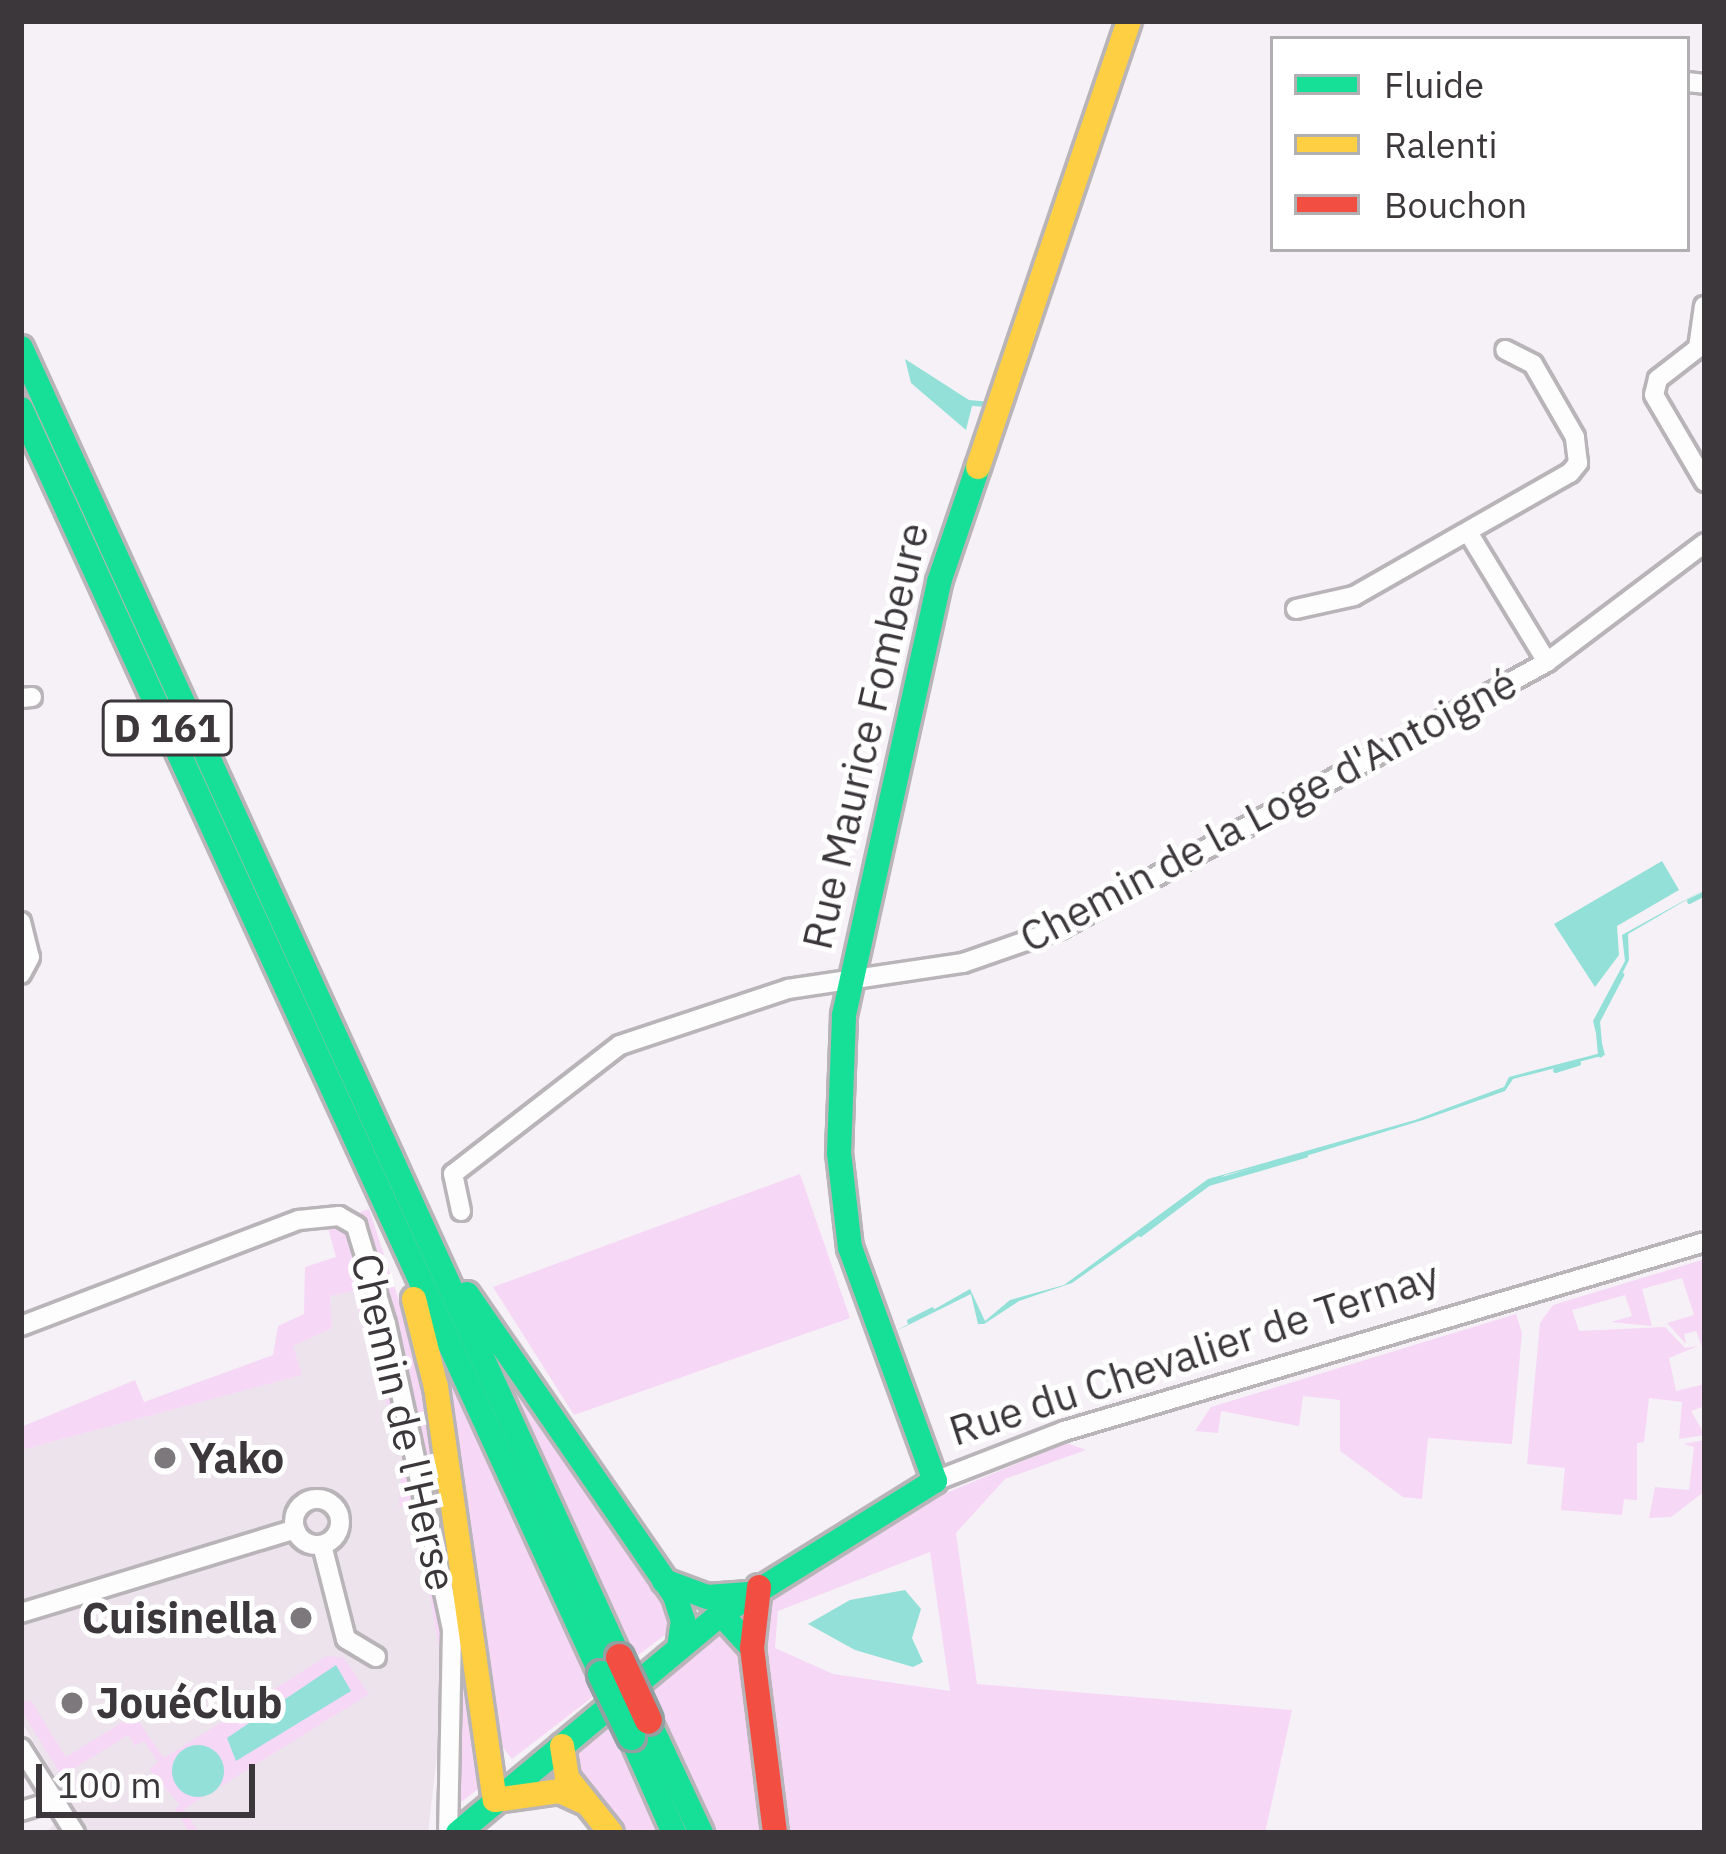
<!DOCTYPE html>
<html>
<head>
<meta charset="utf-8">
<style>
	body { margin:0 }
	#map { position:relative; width:1726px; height:1854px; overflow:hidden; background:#f6f1f6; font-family:"IBM Plex Sans",sans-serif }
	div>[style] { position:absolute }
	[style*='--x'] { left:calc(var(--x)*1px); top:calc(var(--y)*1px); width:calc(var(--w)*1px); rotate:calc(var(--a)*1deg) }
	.built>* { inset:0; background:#ede3ed }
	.green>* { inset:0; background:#f6d7f6 }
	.water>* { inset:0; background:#92e0d7 }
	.round { border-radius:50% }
	.stream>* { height:4.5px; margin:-2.25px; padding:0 2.25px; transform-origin:2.25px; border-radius:2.25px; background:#92e0d7 }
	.roads { filter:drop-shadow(3px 0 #b8b4b8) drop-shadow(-3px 0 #b8b4b8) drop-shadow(0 3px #b8b4b8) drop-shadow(0 -3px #b8b4b8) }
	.street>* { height:18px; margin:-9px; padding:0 9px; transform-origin:9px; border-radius:9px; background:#fefdfe }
	.street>.ring { margin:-9px; padding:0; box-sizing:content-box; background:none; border:18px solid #fefdfe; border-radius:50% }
	.fast>* { height:24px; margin:-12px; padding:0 12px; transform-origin:12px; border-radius:12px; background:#16e098 }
	.slow>* { height:24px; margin:-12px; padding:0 12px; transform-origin:12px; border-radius:12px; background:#ffcf43 }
	.jam>* { height:24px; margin:-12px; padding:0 12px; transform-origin:12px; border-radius:12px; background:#f24e42 }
	.bridges { filter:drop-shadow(3px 0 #92a0a1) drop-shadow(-3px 0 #92a0a1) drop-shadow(0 3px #92a0a1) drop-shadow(0 -3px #92a0a1) }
	.fast-bridge>* { height:27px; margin:-13.5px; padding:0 13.5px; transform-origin:13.5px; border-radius:13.5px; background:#16e098 }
	.jam-bridge>* { height:27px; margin:-13.5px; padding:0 13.5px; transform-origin:13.5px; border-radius:13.5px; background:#f24e42 }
	.dots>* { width:33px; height:33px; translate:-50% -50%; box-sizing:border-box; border:6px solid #fff; border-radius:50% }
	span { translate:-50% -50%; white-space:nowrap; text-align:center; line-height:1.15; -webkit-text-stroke:10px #fff; paint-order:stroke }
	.shield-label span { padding:3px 9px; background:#fff; border:3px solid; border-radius:9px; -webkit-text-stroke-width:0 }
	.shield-label { font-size:39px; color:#3b373b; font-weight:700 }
	.street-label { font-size:42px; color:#3b373b }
	.poi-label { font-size:42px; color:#3b373b; font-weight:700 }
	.left { translate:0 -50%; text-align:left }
	.right { translate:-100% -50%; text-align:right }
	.frame { position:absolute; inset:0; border:24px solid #3b373b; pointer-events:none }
	.legend { position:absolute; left:1270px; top:36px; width:420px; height:216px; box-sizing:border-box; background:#fff; border:3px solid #b1afb1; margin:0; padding:15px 21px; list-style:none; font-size:36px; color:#3b373b }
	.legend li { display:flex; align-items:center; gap:24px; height:60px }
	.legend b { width:60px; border:3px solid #b1afb1 }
	.scale { position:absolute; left:36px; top:1764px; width:219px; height:54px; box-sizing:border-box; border:6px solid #3b373b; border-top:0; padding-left:15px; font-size:36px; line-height:42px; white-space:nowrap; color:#3b373b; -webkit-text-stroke:9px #fff; paint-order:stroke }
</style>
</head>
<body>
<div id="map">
	<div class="built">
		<div style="clip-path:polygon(353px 1290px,419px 1501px,449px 1650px,428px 1833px,46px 1833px,72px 1805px,21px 1721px,21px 1450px,301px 1375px,292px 1346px,332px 1328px,330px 1296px)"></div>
	</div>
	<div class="green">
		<div style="clip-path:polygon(800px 1174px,850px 1318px,574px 1415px,493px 1287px)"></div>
		<div style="clip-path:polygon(369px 1209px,421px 1368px,482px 1786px,460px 1803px,458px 1634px,391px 1316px,358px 1213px)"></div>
		<div style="clip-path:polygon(327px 1224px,350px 1230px,363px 1256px,449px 1650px,440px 1655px,414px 1502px,399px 1507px,402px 1457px,353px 1291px,330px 1296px,332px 1328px,293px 1346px,302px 1375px,21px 1450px,21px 1427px,135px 1380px,144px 1402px,273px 1355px,278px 1326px,304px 1314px,305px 1267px,336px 1257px)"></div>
		<div style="clip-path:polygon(1705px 1259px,1705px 1355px,1696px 1331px,1684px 1334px,1686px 1344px,1667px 1323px,1694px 1315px,1682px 1278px,1642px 1289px,1652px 1326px,1611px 1322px,1632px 1316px,1625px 1295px,1572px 1310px,1579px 1331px,1665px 1327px,1685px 1348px,1698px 1346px,1669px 1358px,1676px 1391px,1705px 1384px,1705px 1406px,1691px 1411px,1705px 1435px,1679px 1439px,1682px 1402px,1649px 1398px,1644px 1442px,1637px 1443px,1637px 1500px,1624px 1499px,1622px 1515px,1561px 1510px,1565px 1468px,1527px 1464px,1540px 1323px,1553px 1305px)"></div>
		<div style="clip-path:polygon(420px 1303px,594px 1696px,512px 1759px,498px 1741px)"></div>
		<div style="clip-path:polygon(469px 1309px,667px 1596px,669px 1632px,633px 1659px)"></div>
		<div style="clip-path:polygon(1516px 1314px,1522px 1333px,1512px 1444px,1428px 1438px,1422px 1499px,1403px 1497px,1340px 1451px,1340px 1400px,1303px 1396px,1299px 1426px,1221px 1411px,1218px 1433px,1195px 1431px,1211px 1407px)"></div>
		<div style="clip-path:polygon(1705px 1440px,1705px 1491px,1671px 1517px,1649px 1518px,1655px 1487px,1689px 1490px,1694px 1447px,1683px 1444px)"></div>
		<div style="clip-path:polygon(evenodd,1067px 1443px,1086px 1450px,1005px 1479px,956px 1533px,977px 1684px,1292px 1710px,1265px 1833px,782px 1833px,759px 1642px,768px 1599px,946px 1493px,1067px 1443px,930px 1552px,950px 1691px,833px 1674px,775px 1648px,778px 1611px,930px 1552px)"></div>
		<div style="clip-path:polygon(728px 1626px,738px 1632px,770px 1833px,711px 1833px,649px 1692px)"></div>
		<div style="clip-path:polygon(327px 1656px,344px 1658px,369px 1694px,184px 1809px,199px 1833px,190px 1833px,175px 1809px,180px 1805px,149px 1769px,158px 1762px,144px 1741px,135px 1746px,128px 1735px,62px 1776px,21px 1710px,21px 1702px,31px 1701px,66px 1757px,134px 1715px,164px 1758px)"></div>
		<div style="clip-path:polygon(608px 1725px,659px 1833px,617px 1833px,576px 1783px,572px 1757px)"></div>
	</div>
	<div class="water">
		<div style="clip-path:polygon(905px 359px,969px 400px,990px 402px,987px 407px,972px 406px,966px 430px,911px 383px)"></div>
		<div style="clip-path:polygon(1662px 861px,1679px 890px,1617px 926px,1619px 955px,1595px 987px,1554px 924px)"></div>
		<div style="clip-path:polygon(1705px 889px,1628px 934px,1629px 960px,1597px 1024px,1605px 1055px,1513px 1079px,1505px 1091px,1423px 1120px,1309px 1155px,1225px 1175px,1072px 1283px,1019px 1301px,984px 1324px,978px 1324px,971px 1294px,896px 1331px,970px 1289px,985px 1321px,1010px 1300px,1064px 1285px,1208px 1179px,1415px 1120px,1504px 1087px,1509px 1077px,1601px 1053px,1593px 1021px,1625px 961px,1622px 935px)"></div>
		<div style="clip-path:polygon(905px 1590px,921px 1609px,912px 1638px,923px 1662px,913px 1667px,855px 1650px,808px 1624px,850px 1600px)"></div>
		<div style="clip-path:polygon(336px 1665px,351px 1691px,236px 1761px,227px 1738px)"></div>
		<div class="round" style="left:172px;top:1745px;width:52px;height:52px"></div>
	</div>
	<div class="stream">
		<div style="--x:1689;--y:901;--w:18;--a:-27"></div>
		<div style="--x:1600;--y:1055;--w:34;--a:-95"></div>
		<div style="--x:1597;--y:1021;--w:52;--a:-62.4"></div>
		<div style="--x:1555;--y:1070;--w:24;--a:-17"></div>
		<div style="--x:1140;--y:1234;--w:85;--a:-36.9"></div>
		<div style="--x:1208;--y:1183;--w:101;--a:-16.1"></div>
		<div style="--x:909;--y:1321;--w:25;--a:-27"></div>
	</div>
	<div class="roads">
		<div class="street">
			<div style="--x:1687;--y:82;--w:18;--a:6"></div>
			<div style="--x:1704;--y:306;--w:42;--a:98.1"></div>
			<div style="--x:1698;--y:348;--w:51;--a:142.2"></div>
			<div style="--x:1658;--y:379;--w:16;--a:104"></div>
			<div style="--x:1654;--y:395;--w:101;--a:59.6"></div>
			<div style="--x:1468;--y:532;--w:152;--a:58.7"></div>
			<div style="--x:1296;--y:609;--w:59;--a:-12.6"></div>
			<div style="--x:1354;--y:596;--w:249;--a:-29.7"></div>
			<div style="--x:1570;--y:473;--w:13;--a:-51"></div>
			<div style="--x:1578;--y:463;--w:26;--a:-97"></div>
			<div style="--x:1575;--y:437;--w:84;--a:-119.9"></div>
			<div style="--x:1533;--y:364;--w:31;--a:-153"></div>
			<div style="--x:21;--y:698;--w:11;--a:-5"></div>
			<div style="--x:21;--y:922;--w:36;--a:76"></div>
			<div style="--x:30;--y:957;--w:19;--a:118"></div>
			<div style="--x:461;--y:1211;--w:38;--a:-102"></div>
			<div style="--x:453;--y:1174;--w:211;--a:-37.7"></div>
			<div style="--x:620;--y:1045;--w:177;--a:-18.4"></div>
			<div style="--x:788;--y:989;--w:177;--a:-8.5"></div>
			<div style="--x:963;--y:963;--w:103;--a:-19.3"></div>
			<div style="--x:1060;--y:929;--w:555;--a:-28.73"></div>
			<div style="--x:1547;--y:662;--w:198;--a:-37"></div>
			<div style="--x:21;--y:1326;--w:298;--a:-20.9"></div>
			<div style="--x:299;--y:1220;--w:40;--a:-5.7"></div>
			<div style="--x:339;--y:1216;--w:20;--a:30"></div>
			<div style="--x:356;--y:1226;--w:102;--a:73"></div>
			<div style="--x:386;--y:1324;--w:312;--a:77.8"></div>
			<div style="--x:452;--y:1629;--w:204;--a:91.1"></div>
			<div style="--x:935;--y:1481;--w:138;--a:-21.2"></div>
			<div style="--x:1064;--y:1431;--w:668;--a:-16.43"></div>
			<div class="ring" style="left:294px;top:1499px;width:28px;height:28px"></div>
			<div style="--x:322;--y:1545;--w:97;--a:75.7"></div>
			<div style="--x:346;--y:1639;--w:35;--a:31"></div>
			<div style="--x:21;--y:1613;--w:287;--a:-17"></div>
			<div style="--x:21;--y:1748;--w:101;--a:57.6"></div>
			<div style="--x:21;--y:1811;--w:34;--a:-17"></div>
		</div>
		<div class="fast">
			<div style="--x:21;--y:348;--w:1439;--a:65.45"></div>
			<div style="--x:21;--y:409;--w:1392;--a:65.37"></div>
			<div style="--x:467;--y:1294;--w:367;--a:55.4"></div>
			<div style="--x:675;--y:1596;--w:25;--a:72"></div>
			<div style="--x:683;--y:1620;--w:29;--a:98"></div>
			<div style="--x:664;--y:1581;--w:46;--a:20.4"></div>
			<div style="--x:707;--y:1597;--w:42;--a:-4.1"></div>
			<div style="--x:721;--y:1614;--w:46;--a:47.6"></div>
			<div style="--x:648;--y:1720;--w:125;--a:64.9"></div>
			<div style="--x:631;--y:1736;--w:106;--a:66.1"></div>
			<div style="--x:458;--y:1833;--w:342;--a:-39.8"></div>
			<div style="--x:721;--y:1614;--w:252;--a:-31.9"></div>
			<div style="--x:935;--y:1481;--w:248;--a:-110"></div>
			<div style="--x:850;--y:1248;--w:96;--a:-96.6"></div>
			<div style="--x:839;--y:1153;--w:138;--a:-87.9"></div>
			<div style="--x:844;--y:1015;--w:443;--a:-77.6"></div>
			<div style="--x:939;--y:582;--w:121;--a:-71.3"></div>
		</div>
		<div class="slow">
			<div style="--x:978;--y:467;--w:471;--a:-71.3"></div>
			<div style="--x:414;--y:1299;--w:91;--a:76"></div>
			<div style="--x:436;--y:1387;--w:417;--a:81.9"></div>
			<div style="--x:495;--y:1800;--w:66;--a:-7.9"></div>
			<div style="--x:560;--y:1791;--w:26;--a:25"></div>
			<div style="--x:562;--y:1746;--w:32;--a:81"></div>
			<div style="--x:567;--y:1778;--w:70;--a:51.3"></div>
		</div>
		<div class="jam">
			<div style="--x:759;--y:1587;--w:61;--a:96.5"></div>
			<div style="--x:752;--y:1648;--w:186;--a:82.9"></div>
		</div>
	</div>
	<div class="bridges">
		<div class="fast-bridge">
			<div style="--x:601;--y:1674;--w:69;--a:64.2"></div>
		</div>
		<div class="jam-bridge">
			<div style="--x:619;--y:1657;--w:69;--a:65.3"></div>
		</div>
	</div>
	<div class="dots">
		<div style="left:165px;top:1458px;background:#7c787c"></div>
		<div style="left:301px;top:1618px;background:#7c787c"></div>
		<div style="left:72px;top:1703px;background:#7c787c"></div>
	</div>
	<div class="shield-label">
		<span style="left:167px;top:728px">D 161</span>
	</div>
	<div class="street-label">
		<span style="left:865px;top:736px;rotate:-77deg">Rue Maurice Fombeure</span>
		<span style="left:1268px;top:810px;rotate:-28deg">Chemin de la Loge d'Antoigné</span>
		<span style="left:1194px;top:1353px;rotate:-18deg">Rue du Chevalier de Ternay</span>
		<span style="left:404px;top:1422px;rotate:77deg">Chemin de l'Herse</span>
	</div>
	<div class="poi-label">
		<span class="left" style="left:189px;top:1458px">Yako</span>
		<span class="right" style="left:277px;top:1618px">Cuisinella</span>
		<span class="left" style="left:96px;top:1703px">JouéClub</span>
	</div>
	<div class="frame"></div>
	<ul class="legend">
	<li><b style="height:15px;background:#16e098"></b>Fluide</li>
	<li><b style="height:15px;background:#ffcf43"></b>Ralenti</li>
	<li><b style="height:15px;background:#f24e42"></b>Bouchon</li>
	</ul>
	<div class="scale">100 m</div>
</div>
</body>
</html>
